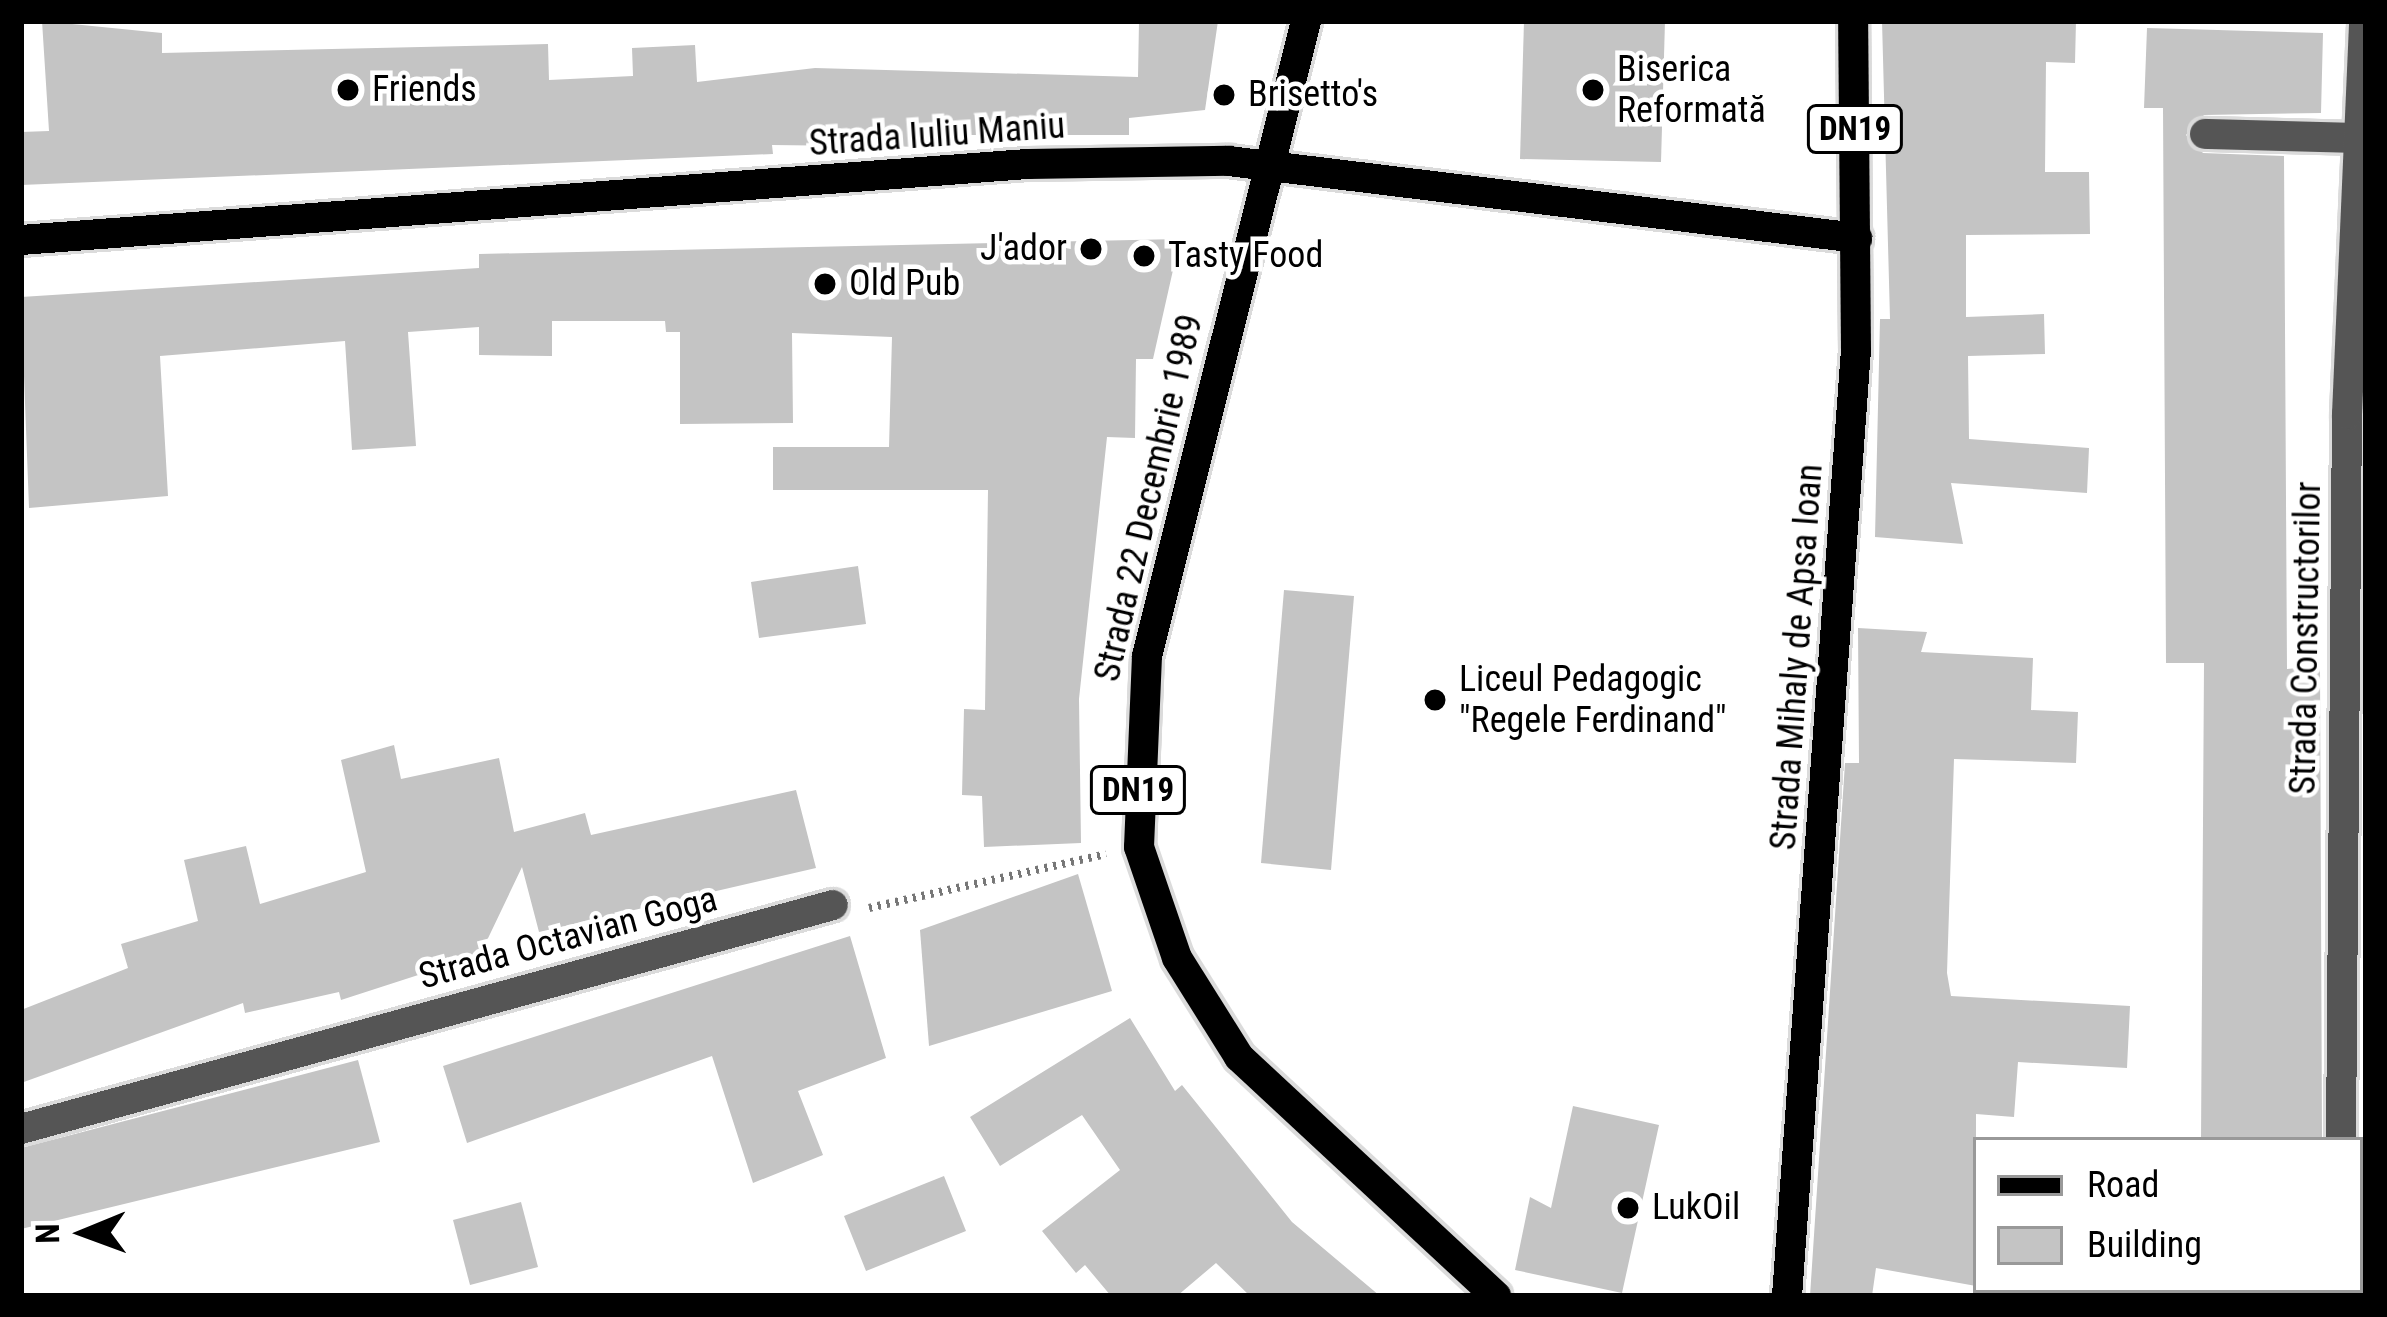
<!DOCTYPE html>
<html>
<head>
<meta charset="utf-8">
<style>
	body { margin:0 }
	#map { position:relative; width:2387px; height:1317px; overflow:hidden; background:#fff; font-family:"Roboto Condensed",sans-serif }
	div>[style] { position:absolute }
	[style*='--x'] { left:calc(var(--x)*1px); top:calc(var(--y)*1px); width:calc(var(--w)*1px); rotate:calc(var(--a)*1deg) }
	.building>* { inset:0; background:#c4c4c4 }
	.path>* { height:8px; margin-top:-4px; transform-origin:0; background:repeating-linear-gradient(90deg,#777 0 3px,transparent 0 9px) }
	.roads { filter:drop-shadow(3px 0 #dbdbdb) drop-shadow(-3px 0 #dbdbdb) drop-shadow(0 3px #dbdbdb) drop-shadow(0 -3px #dbdbdb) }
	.minor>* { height:30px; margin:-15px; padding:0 15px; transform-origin:15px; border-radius:15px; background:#555 }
	.major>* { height:30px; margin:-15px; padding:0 15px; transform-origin:15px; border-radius:15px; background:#000 }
	.dots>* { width:33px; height:33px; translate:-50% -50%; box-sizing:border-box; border:6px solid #fff; border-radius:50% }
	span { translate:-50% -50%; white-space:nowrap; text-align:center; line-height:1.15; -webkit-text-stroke:9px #fff; paint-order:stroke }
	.shield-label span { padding:3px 9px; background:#fff; border:3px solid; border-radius:9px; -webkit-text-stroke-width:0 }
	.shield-label { font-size:33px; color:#000; font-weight:700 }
	.poi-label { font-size:36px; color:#000 }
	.left { translate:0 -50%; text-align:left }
	.right { translate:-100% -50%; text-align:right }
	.street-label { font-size:36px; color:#000 }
	.frame { position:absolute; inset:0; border:24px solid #000; pointer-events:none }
	.legend { position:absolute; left:1973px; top:1137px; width:390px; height:156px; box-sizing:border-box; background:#fff; border:3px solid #999; margin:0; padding:15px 21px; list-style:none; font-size:36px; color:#000 }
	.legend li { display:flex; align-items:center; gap:24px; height:60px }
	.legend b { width:60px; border:3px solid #999 }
	.north { position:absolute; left:24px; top:1173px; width:120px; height:120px; -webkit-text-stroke:9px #fff; paint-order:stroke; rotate:269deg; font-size:33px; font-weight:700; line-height:48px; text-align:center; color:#000 }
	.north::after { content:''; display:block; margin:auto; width:42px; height:54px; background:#000; clip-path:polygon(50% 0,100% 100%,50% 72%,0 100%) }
</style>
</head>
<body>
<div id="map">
	<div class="building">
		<div style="clip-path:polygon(42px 21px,162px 33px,162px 53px,548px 44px,549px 80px,633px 76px,632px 48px,695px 45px,697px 82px,815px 68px,1138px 77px,1139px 21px,1218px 21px,1205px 110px,1129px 118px,1129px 135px,935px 135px,934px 147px,772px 145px,773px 154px,21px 185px,21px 132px,49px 131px)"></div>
		<div style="clip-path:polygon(1524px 21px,1665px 21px,1661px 162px,1520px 159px)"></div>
		<div style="clip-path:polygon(1882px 21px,2076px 21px,2075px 63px,2046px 62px,2045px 172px,2089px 172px,2090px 234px,1966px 235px,1966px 317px,2044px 314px,2045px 354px,1968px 356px,1969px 439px,2089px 448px,2087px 493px,1951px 483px,1963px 544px,1875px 537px,1880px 319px,1890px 319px)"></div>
		<div style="clip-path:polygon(2147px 28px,2323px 33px,2321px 113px,2204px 115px,2186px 135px,2203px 153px,2284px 156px,2287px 669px,2320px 666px,2322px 1140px,2201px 1140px,2204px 663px,2166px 663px,2163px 108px,2144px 108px)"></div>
		<div style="clip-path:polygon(1180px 239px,1153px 359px,1136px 359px,1135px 438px,1107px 437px,1079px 699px,1081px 843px,984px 847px,982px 796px,962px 795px,964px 709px,985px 710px,988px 490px,773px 490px,773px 447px,889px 447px,892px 337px,792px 333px,793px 423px,680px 424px,680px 332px,666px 332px,665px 321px,552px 321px,552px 356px,479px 355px,479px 327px,408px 332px,416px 446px,352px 450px,345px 341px,160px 356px,168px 496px,29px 508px,21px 297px,479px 268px,479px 254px)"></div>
		<div style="clip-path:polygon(858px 566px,866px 624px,759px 638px,751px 582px)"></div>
		<div style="clip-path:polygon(1284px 590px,1354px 596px,1331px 870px,1261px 863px)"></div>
		<div style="clip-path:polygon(1858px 628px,1927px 632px,1921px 652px,2033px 658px,2031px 710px,2078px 712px,2076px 763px,1954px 759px,1947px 973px,1951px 996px,2130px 1006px,2127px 1068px,2018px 1062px,2014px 1117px,1976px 1114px,1976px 1286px,1876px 1268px,1872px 1296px,1810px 1296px,1845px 763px,1859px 763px)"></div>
		<div style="clip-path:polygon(394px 745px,401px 779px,499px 758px,514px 832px,585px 813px,591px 835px,796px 790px,816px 868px,539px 932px,522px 867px,480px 955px,341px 1000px,339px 992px,245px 1013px,243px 1003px,21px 1083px,21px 1010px,128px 968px,121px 944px,198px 921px,184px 860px,246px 846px,260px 904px,366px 872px,341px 760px)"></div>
		<div style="clip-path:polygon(1078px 874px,1112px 991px,929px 1046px,920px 930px)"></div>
		<div style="clip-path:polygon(850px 936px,886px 1058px,798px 1091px,823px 1155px,753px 1183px,712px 1056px,467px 1143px,443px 1066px)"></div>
		<div style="clip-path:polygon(1130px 1018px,1175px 1091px,1182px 1085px,1292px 1222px,1380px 1296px,1250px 1296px,1216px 1263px,1177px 1296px,1111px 1296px,1085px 1265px,1076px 1273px,1042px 1231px,1120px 1170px,1082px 1115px,1000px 1166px,970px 1117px)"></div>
		<div style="clip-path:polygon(358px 1060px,380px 1142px,21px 1229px,21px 1148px)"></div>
		<div style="clip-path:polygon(1573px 1106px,1659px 1125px,1622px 1293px,1515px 1270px,1530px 1197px,1551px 1208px)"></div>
		<div style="clip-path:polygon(944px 1176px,966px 1231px,866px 1271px,844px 1216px)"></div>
		<div style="clip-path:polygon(521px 1202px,538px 1267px,470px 1285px,453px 1220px)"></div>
	</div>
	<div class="path">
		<div style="--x:869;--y:908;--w:243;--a:-12.8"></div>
	</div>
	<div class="roads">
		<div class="minor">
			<div style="--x:2205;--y:134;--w:156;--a:1.5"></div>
			<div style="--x:21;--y:1129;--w:842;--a:-15.42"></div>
			<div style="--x:2341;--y:1140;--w:726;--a:-89.53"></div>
			<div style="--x:2347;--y:414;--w:393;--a:-87.5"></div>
			<div style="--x:2360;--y:1188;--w:7;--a:27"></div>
			<div style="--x:2281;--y:1296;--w:7;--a:-63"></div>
		</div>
		<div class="major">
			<div style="--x:1306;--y:21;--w:655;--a:104.06"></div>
			<div style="--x:1147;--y:656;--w:191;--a:92.4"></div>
			<div style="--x:1139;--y:847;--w:117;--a:71.1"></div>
			<div style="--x:1177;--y:958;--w:117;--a:57.9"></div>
			<div style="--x:1239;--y:1057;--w:351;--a:42.9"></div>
			<div style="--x:21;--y:240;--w:1010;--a:-4.32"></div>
			<div style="--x:1028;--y:164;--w:201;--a:-0.9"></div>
			<div style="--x:1229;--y:161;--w:633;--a:6.99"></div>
			<div style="--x:1787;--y:1296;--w:949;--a:-85.83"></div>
			<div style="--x:1856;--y:350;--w:329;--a:-90.5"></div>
		</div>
	</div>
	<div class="dots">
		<div style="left:348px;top:90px;background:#000"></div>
		<div style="left:1593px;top:90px;background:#000"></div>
		<div style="left:1224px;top:95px;background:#000"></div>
		<div style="left:1091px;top:249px;background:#000"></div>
		<div style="left:1144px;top:256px;background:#000"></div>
		<div style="left:825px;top:284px;background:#000"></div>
		<div style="left:1435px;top:700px;background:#000"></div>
		<div style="left:1628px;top:1208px;background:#000"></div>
	</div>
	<div class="shield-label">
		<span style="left:1855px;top:129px">DN19</span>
		<span style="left:1138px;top:790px">DN19</span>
	</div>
	<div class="poi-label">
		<span class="left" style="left:1617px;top:90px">Biserica<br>Reformată</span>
		<span class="left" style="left:372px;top:90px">Friends</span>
		<span class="left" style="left:1248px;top:95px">Brisetto's</span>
		<span class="right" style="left:1067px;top:249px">J'ador</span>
		<span class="left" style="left:1168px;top:256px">Tasty Food</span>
		<span class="left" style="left:849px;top:284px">Old Pub</span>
		<span class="left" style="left:1459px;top:700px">Liceul Pedagogic<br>"Regele Ferdinand"</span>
		<span class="left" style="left:1652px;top:1208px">LukOil</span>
	</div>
	<div class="street-label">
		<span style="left:937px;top:135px;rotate:-4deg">Strada Iuliu Maniu</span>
		<span style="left:1149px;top:498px;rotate:-77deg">Strada 22 Decembrie 1989</span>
		<span style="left:2306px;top:638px;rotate:-89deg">Strada Constructorilor</span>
		<span style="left:1797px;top:657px;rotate:-86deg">Strada Mihaly de Apsa Ioan</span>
		<span style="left:568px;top:938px;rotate:-15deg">Strada Octavian Goga</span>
	</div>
	<div class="frame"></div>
	<ul class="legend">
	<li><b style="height:15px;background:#000"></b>Road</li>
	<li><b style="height:33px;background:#c4c4c4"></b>Building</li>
	</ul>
	<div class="north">N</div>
</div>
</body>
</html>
